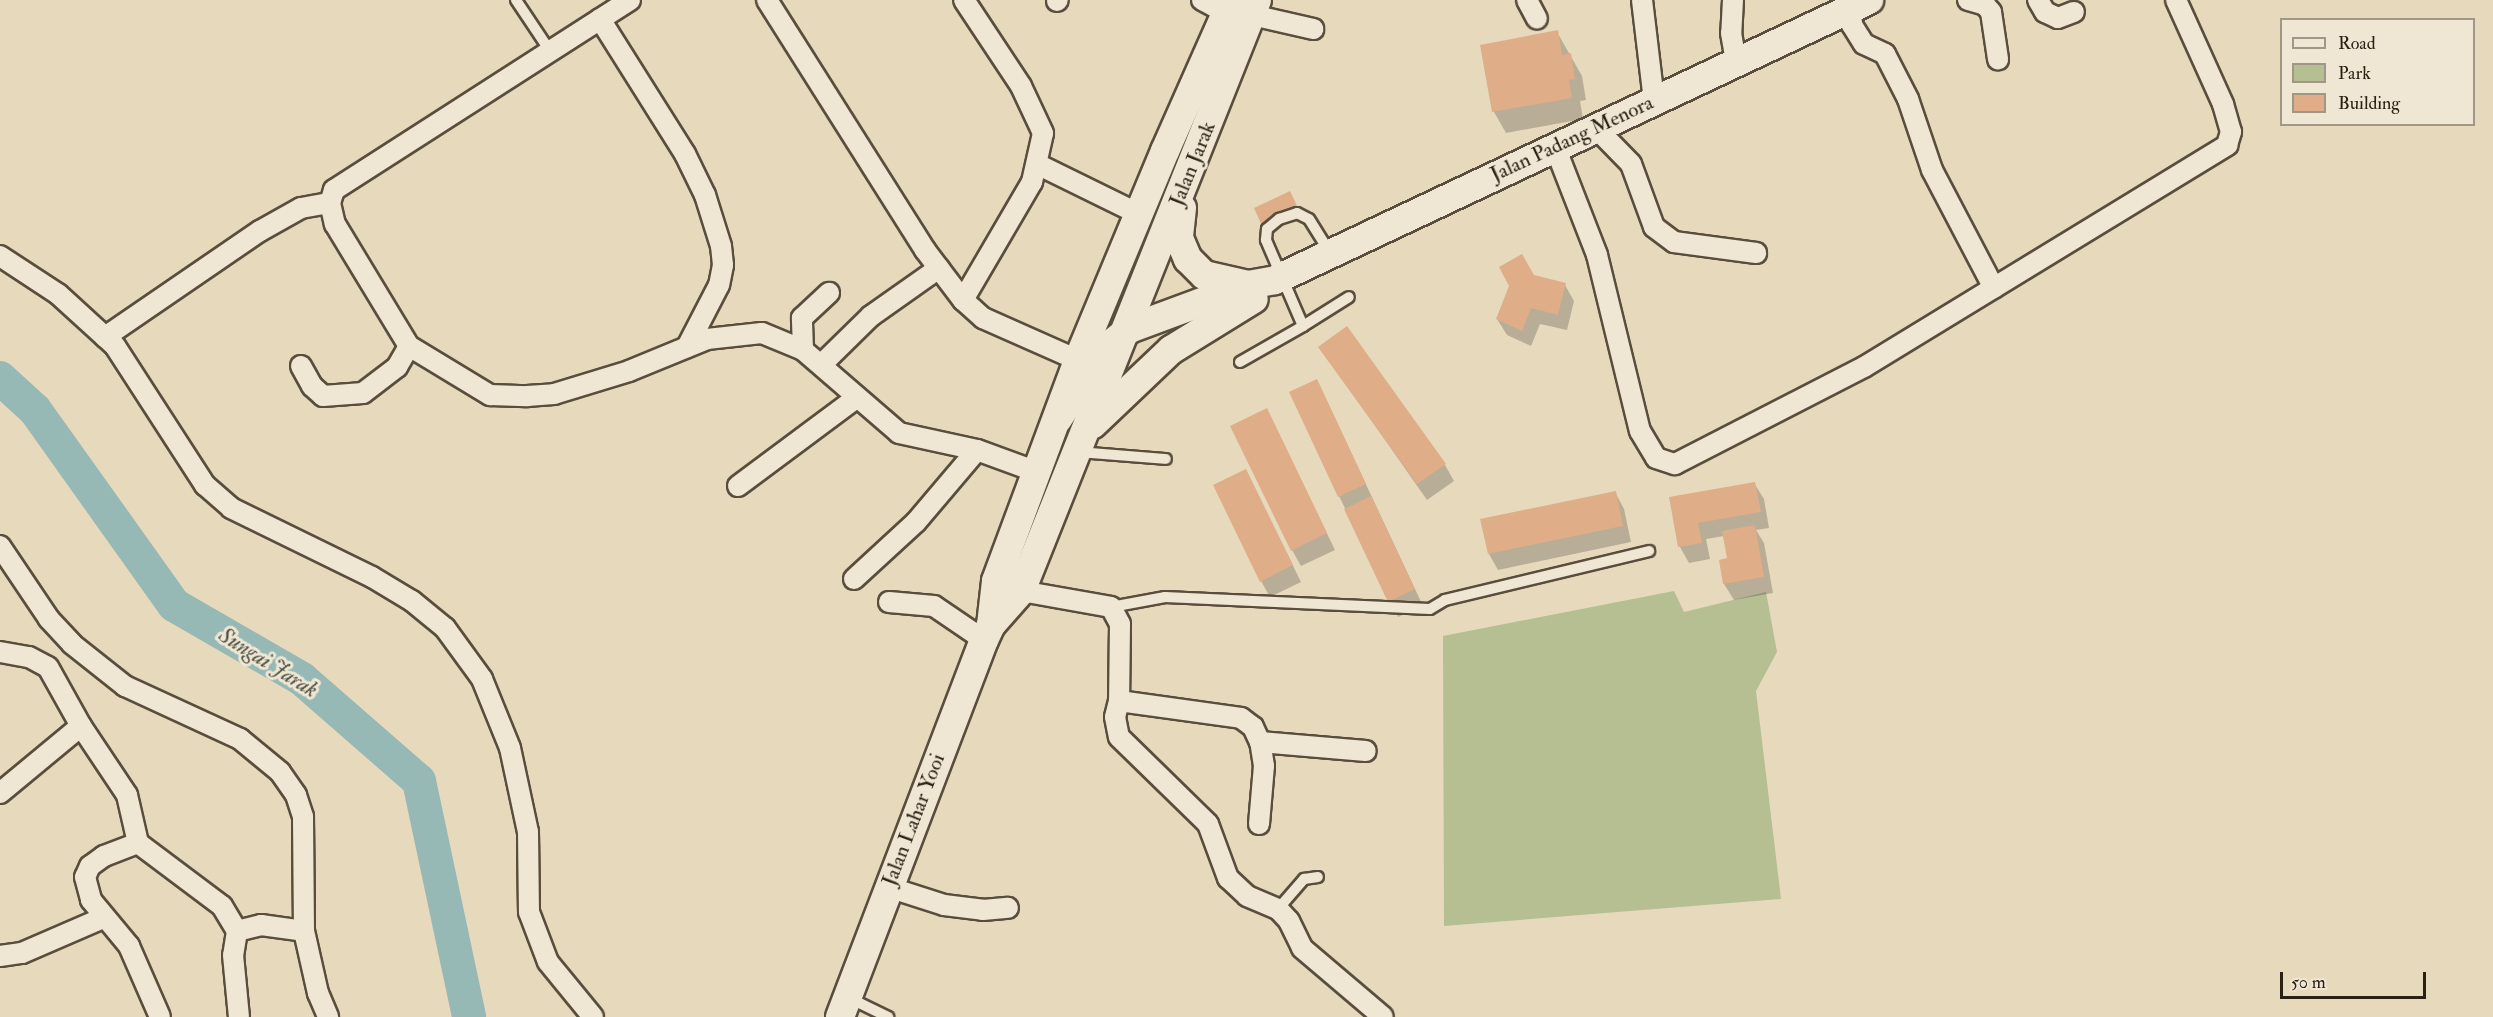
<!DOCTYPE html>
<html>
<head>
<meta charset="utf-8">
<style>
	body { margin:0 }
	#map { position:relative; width:2493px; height:1017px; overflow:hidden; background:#e7d9bc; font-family:"IM FELL Double Pica",serif }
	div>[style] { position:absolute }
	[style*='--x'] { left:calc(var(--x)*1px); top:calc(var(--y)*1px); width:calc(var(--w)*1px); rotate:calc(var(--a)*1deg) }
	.green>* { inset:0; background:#b5bf91 }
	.shadow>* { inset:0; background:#0003 }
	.river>* { height:34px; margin:-17px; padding:0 17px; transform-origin:17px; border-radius:17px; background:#97b9b5 }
	.building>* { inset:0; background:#dfad87 }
	.roads { filter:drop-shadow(2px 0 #594e3d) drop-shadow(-2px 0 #594e3d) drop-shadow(0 2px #594e3d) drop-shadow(0 -2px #594e3d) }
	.lane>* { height:10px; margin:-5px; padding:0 5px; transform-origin:5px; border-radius:5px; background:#efe6d3 }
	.street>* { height:20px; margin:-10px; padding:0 10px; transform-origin:10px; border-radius:10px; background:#efe6d3 }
	.secondary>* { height:28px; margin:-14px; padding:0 14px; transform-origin:14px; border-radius:14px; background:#efe6d3 }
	span { translate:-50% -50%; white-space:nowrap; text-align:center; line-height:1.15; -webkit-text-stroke:6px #efe6d3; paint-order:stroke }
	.street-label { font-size:21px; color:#2a2013 }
	.water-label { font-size:22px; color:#4b4e44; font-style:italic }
	.legend { position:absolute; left:2280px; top:18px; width:195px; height:108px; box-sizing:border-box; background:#efe6d3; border:2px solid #a09786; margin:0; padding:8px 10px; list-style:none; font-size:18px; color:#2a2013 }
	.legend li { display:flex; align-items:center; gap:12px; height:30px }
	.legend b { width:30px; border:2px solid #a09786 }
	.scale { position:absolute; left:2280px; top:972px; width:146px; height:27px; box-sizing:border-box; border:3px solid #2a2013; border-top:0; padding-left:8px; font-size:18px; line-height:21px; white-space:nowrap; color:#2a2013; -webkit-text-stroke:4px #efe6d3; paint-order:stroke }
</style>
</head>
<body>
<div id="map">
	<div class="green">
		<div style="clip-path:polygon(1674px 591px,1684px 612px,1766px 592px,1777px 652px,1756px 691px,1781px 899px,1444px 926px,1443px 636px)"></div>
	</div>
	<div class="shadow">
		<div style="clip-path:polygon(1557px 32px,1582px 76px,1586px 100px,1580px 101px,1583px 119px,1506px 133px,1494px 112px,1481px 46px)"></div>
		<div style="clip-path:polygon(1533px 276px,1565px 285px,1574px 301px,1567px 330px,1540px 324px,1531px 346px,1507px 335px,1497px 319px)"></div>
		<div style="clip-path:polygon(1320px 347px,1445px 465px,1454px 481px,1427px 500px)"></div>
		<div style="clip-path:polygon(1325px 397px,1423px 606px,1398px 617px,1339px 496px)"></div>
		<div style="clip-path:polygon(1275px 426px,1335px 550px,1301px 566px,1292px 550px)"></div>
		<div style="clip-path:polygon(1246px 471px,1301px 582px,1270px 597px,1261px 581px)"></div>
		<div style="clip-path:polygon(1754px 483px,1764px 499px,1769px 528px,1756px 530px,1764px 543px,1773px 593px,1734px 600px,1724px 584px,1720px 561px,1729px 560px,1724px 536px,1706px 539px,1710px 559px,1689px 563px,1680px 547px,1671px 499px)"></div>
		<div style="clip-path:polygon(1615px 492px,1624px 509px,1631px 542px,1498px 570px,1489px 554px)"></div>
	</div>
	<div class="river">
		<div style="--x:0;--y:378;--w:47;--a:42.4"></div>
		<div style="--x:35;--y:410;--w:239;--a:54.5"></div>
		<div style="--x:174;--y:605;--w:148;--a:30"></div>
		<div style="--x:302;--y:679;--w:155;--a:41.1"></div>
		<div style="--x:419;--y:781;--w:241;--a:78"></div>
	</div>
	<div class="building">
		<div style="clip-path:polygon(1558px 30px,1562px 55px,1571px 53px,1575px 79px,1569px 80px,1572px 98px,1492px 112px,1480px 45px)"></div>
		<div style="clip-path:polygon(1290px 191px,1298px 208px,1262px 226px,1254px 208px)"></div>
		<div style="clip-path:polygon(1522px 254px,1534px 275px,1566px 283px,1558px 315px,1531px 308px,1522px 331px,1496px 319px,1509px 286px,1499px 267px)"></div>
		<div style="clip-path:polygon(1347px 326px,1446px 464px,1417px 484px,1318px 347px)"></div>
		<div style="clip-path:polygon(1317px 379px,1366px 484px,1338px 497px,1289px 392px)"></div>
		<div style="clip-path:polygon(1267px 408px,1327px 533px,1291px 551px,1230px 426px)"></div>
		<div style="clip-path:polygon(1246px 469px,1293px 565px,1260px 582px,1213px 485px)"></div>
		<div style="clip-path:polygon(1755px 482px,1761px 512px,1698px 523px,1702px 543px,1678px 547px,1669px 497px)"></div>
		<div style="clip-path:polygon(1616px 491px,1623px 526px,1488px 554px,1480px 519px)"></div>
		<div style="clip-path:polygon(1371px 496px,1415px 589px,1388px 602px,1344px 509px)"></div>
		<div style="clip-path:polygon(1755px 525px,1764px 577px,1723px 584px,1719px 560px,1727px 558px,1722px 531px)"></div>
	</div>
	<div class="roads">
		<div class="lane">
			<div style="--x:516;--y:0;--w:61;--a:56.3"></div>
			<div style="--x:1303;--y:326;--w:54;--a:-32.2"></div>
			<div style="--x:1240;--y:362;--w:73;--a:-29.7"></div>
			<div style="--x:1303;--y:326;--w:94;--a:-113.3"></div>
			<div style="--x:1266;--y:240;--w:11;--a:-85"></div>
			<div style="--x:1267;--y:229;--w:16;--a:-40"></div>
			<div style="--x:1279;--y:219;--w:19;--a:-18"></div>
			<div style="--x:1297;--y:213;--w:13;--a:27"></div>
			<div style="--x:1309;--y:219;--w:39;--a:58"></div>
			<div style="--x:1077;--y:452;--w:89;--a:4.5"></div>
			<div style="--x:1111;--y:607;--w:55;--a:-10.5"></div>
			<div style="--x:1165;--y:597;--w:265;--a:2.6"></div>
			<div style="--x:1430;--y:609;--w:17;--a:-31"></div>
			<div style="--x:1445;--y:600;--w:210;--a:-13.5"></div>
			<div style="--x:1278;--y:909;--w:40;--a:-49"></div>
			<div style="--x:1304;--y:879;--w:14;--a:-8"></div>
			<div style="--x:847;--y:997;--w:46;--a:26"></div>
		</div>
		<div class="street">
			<div style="--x:630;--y:0;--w:352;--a:147.3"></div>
			<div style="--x:334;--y:190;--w:14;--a:107"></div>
			<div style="--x:330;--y:203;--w:22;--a:77"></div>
			<div style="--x:335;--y:224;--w:143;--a:58.8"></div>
			<div style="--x:409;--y:346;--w:95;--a:31.2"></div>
			<div style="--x:490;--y:395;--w:37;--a:2"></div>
			<div style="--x:527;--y:396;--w:27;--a:-4"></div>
			<div style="--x:554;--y:394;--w:78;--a:-17"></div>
			<div style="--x:629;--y:371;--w:84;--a:-22.3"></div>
			<div style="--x:707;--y:339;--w:55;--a:-6.2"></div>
			<div style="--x:762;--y:333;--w:44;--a:22.5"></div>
			<div style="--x:803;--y:350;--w:127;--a:40.8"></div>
			<div style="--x:899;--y:433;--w:80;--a:12.3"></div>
			<div style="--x:977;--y:450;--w:64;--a:20.1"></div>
			<div style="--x:767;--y:0;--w:296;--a:57.7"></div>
			<div style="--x:925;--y:250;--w:63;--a:52.8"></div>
			<div style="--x:963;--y:300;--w:27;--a:42"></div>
			<div style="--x:983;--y:318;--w:104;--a:23.9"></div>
			<div style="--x:1202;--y:0;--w:27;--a:28"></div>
			<div style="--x:1527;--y:0;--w:21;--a:62"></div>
			<div style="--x:1642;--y:0;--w:101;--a:83.2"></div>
			<div style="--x:1733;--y:0;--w:33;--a:93"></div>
			<div style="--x:1731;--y:33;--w:29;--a:80"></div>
			<div style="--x:1851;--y:0;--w:25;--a:88"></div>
			<div style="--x:1852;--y:25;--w:22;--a:58"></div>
			<div style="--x:1864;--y:44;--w:23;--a:25"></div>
			<div style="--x:1885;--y:54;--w:51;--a:62.9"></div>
			<div style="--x:1908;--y:99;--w:75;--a:71.3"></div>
			<div style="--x:1932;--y:170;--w:133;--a:62.3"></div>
			<div style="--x:1968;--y:0;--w:18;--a:16"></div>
			<div style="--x:1985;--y:5;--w:9;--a:49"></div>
			<div style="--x:1991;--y:12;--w:48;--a:81.5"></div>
			<div style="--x:2038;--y:0;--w:14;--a:60"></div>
			<div style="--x:2045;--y:12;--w:14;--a:25"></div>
			<div style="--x:2058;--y:18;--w:17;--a:-21"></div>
			<div style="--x:1057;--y:1;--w:1;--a:-45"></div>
			<div style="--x:1252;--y:15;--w:63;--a:12.9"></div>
			<div style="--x:600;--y:19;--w:160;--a:57.8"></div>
			<div style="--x:685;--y:154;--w:46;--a:64"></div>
			<div style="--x:705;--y:195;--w:53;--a:72.6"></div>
			<div style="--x:721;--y:246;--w:19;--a:84"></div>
			<div style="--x:723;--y:265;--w:20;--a:101"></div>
			<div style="--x:719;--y:285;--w:70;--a:117.3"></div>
			<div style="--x:1596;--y:128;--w:50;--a:45.8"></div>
			<div style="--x:1631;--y:164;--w:67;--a:69.9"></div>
			<div style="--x:1654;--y:227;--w:25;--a:37"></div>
			<div style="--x:1674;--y:242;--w:83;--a:7.6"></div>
			<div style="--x:1555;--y:147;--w:116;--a:68.7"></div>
			<div style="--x:1597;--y:255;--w:181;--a:76.3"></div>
			<div style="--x:1640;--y:431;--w:31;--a:59"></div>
			<div style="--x:1656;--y:458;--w:20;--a:18"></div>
			<div style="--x:1675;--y:464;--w:212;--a:-27.2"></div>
			<div style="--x:1864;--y:367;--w:426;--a:-31.4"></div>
			<div style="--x:2227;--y:145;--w:14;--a:-73"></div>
			<div style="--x:2231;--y:132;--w:29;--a:-106"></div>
			<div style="--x:2223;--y:104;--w:114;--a:-114.3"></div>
			<div style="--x:1037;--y:164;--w:114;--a:26.1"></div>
			<div style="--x:0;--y:256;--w:69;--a:33.2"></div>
			<div style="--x:58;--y:294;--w:77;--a:42.4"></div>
			<div style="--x:115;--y:346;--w:166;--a:57.1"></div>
			<div style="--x:205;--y:485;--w:35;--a:41"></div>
			<div style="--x:231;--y:508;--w:157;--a:26.1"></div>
			<div style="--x:372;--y:577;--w:47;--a:31"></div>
			<div style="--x:412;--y:601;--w:43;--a:39.3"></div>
			<div style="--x:445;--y:628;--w:63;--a:54"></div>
			<div style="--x:482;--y:679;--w:74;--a:67.9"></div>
			<div style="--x:510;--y:748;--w:86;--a:77.9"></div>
			<div style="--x:528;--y:832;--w:80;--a:89.3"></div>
			<div style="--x:529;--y:912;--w:53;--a:69.2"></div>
			<div style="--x:548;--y:962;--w:71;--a:50.7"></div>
			<div style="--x:963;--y:300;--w:137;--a:-59.7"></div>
			<div style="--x:1032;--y:182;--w:50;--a:-77.3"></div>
			<div style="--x:1043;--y:133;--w:52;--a:-115.1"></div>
			<div style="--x:1021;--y:86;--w:103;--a:-123.5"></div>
			<div style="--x:105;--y:337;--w:188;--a:-34.4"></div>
			<div style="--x:260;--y:231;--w:47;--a:-29.3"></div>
			<div style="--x:301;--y:208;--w:29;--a:-10"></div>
			<div style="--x:803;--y:350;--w:32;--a:-92"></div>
			<div style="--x:802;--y:318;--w:37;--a:-43"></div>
			<div style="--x:822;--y:364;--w:69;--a:-44.4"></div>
			<div style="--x:871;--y:316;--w:83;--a:-35.2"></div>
			<div style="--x:301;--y:366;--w:23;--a:61"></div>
			<div style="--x:312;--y:386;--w:15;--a:42"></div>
			<div style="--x:323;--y:396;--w:40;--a:-4.3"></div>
			<div style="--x:363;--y:393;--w:43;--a:-37.4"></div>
			<div style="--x:397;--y:367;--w:24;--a:-60"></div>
			<div style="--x:738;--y:486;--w:147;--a:-36.7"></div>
			<div style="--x:0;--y:546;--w:88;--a:56.1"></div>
			<div style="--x:49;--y:619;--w:34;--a:47"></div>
			<div style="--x:72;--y:644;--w:68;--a:38.4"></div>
			<div style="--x:125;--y:686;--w:127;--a:24.7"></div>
			<div style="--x:240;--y:739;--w:52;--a:39.5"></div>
			<div style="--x:280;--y:772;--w:28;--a:55"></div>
			<div style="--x:296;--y:795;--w:23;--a:72"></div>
			<div style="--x:303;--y:817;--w:114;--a:89.5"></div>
			<div style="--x:304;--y:931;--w:64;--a:77.3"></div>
			<div style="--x:318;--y:993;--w:26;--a:67"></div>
			<div style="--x:854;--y:579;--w:84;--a:-42.6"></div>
			<div style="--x:916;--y:522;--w:94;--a:-49.7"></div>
			<div style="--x:1021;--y:591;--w:91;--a:10.1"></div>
			<div style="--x:1111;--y:607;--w:19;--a:62"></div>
			<div style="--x:1120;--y:624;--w:77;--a:90.7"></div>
			<div style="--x:1119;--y:701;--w:16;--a:104"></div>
			<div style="--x:1115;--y:717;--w:20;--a:79"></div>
			<div style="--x:1119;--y:737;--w:124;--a:44.3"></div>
			<div style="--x:1208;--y:824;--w:58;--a:69.7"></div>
			<div style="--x:1228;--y:878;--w:26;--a:43"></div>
			<div style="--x:1247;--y:896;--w:34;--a:23"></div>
			<div style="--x:1278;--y:909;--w:16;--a:47"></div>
			<div style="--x:1289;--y:921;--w:30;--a:64"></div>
			<div style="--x:1302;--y:948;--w:106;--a:40.4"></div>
			<div style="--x:889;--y:602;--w:45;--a:5.1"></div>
			<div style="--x:934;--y:606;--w:60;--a:34.2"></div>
			<div style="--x:0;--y:652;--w:29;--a:10"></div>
			<div style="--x:29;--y:657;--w:21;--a:28"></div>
			<div style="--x:48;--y:667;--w:68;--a:60.8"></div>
			<div style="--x:81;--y:726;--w:83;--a:56.3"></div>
			<div style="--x:127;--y:795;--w:49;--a:77.1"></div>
			<div style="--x:138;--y:843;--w:105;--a:36.9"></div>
			<div style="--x:222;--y:906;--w:29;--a:59"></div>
			<div style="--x:237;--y:931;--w:24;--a:99"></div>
			<div style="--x:233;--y:955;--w:62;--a:84.5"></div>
			<div style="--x:1119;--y:701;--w:123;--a:7.9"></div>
			<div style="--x:1241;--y:718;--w:15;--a:37"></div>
			<div style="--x:1253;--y:727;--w:17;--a:65"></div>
			<div style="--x:1260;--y:742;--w:106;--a:4.9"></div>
			<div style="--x:0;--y:793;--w:105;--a:-39.6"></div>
			<div style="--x:1259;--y:824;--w:58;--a:-85.1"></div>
			<div style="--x:1264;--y:766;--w:24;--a:-99"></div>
			<div style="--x:138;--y:843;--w:36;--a:159"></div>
			<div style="--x:104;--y:856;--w:17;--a:144"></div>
			<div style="--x:90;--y:866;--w:12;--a:114"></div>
			<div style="--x:85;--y:877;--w:24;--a:75"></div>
			<div style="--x:91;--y:900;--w:60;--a:50.4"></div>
			<div style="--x:129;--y:946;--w:77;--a:66.4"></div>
			<div style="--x:888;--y:887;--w:59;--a:17.8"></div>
			<div style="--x:944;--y:905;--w:39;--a:7"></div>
			<div style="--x:983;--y:910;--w:25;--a:-5"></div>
			<div style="--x:237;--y:931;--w:25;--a:-14"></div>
			<div style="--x:261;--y:925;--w:43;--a:7.9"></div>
			<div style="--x:0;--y:956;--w:22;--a:-8"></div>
			<div style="--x:22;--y:953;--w:90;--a:-23.4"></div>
		</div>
		<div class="secondary">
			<div style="--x:1182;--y:208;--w:30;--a:96"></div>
			<div style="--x:1179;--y:238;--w:23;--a:67"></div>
			<div style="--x:1188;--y:259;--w:23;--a:45"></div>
			<div style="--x:1204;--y:275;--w:45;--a:12.8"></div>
			<div style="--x:1058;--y:419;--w:80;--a:-57.3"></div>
			<div style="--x:1101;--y:352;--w:36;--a:-39"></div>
			<div style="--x:1129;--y:329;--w:127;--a:-20.3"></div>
			<div style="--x:1248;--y:285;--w:27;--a:-10"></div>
			<div style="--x:1275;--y:280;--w:657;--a:-25.24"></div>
			<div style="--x:1093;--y:424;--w:108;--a:-43.5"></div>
			<div style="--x:1171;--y:350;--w:97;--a:-31.6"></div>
			<div style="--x:991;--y:625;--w:44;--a:-83.5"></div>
			<div style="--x:996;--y:581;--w:236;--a:-69.6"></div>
			<div style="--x:1078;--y:360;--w:226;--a:-67.4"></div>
			<div style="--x:1165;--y:151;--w:165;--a:-66.1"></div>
			<div style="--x:840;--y:1017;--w:404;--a:-69.1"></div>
			<div style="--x:984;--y:640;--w:17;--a:-65"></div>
			<div style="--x:991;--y:625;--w:45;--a:-48.6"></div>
			<div style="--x:1021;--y:591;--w:636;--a:-68.23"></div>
		</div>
	</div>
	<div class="street-label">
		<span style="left:1572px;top:139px;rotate:-25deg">Jalan Padang Menora</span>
		<span style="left:1193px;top:164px;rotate:-68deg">Jalan Jarak</span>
		<span style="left:914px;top:820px;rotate:-69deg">Jalan Lahar Yooi</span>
	</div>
	<div class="water-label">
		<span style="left:268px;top:663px;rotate:32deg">Sungai Jarak</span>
	</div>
	<ul class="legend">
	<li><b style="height:8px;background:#efe6d3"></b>Road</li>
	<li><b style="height:16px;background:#b5bf91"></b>Park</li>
	<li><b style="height:16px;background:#dfad87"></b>Building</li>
	</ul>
	<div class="scale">50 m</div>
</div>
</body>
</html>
